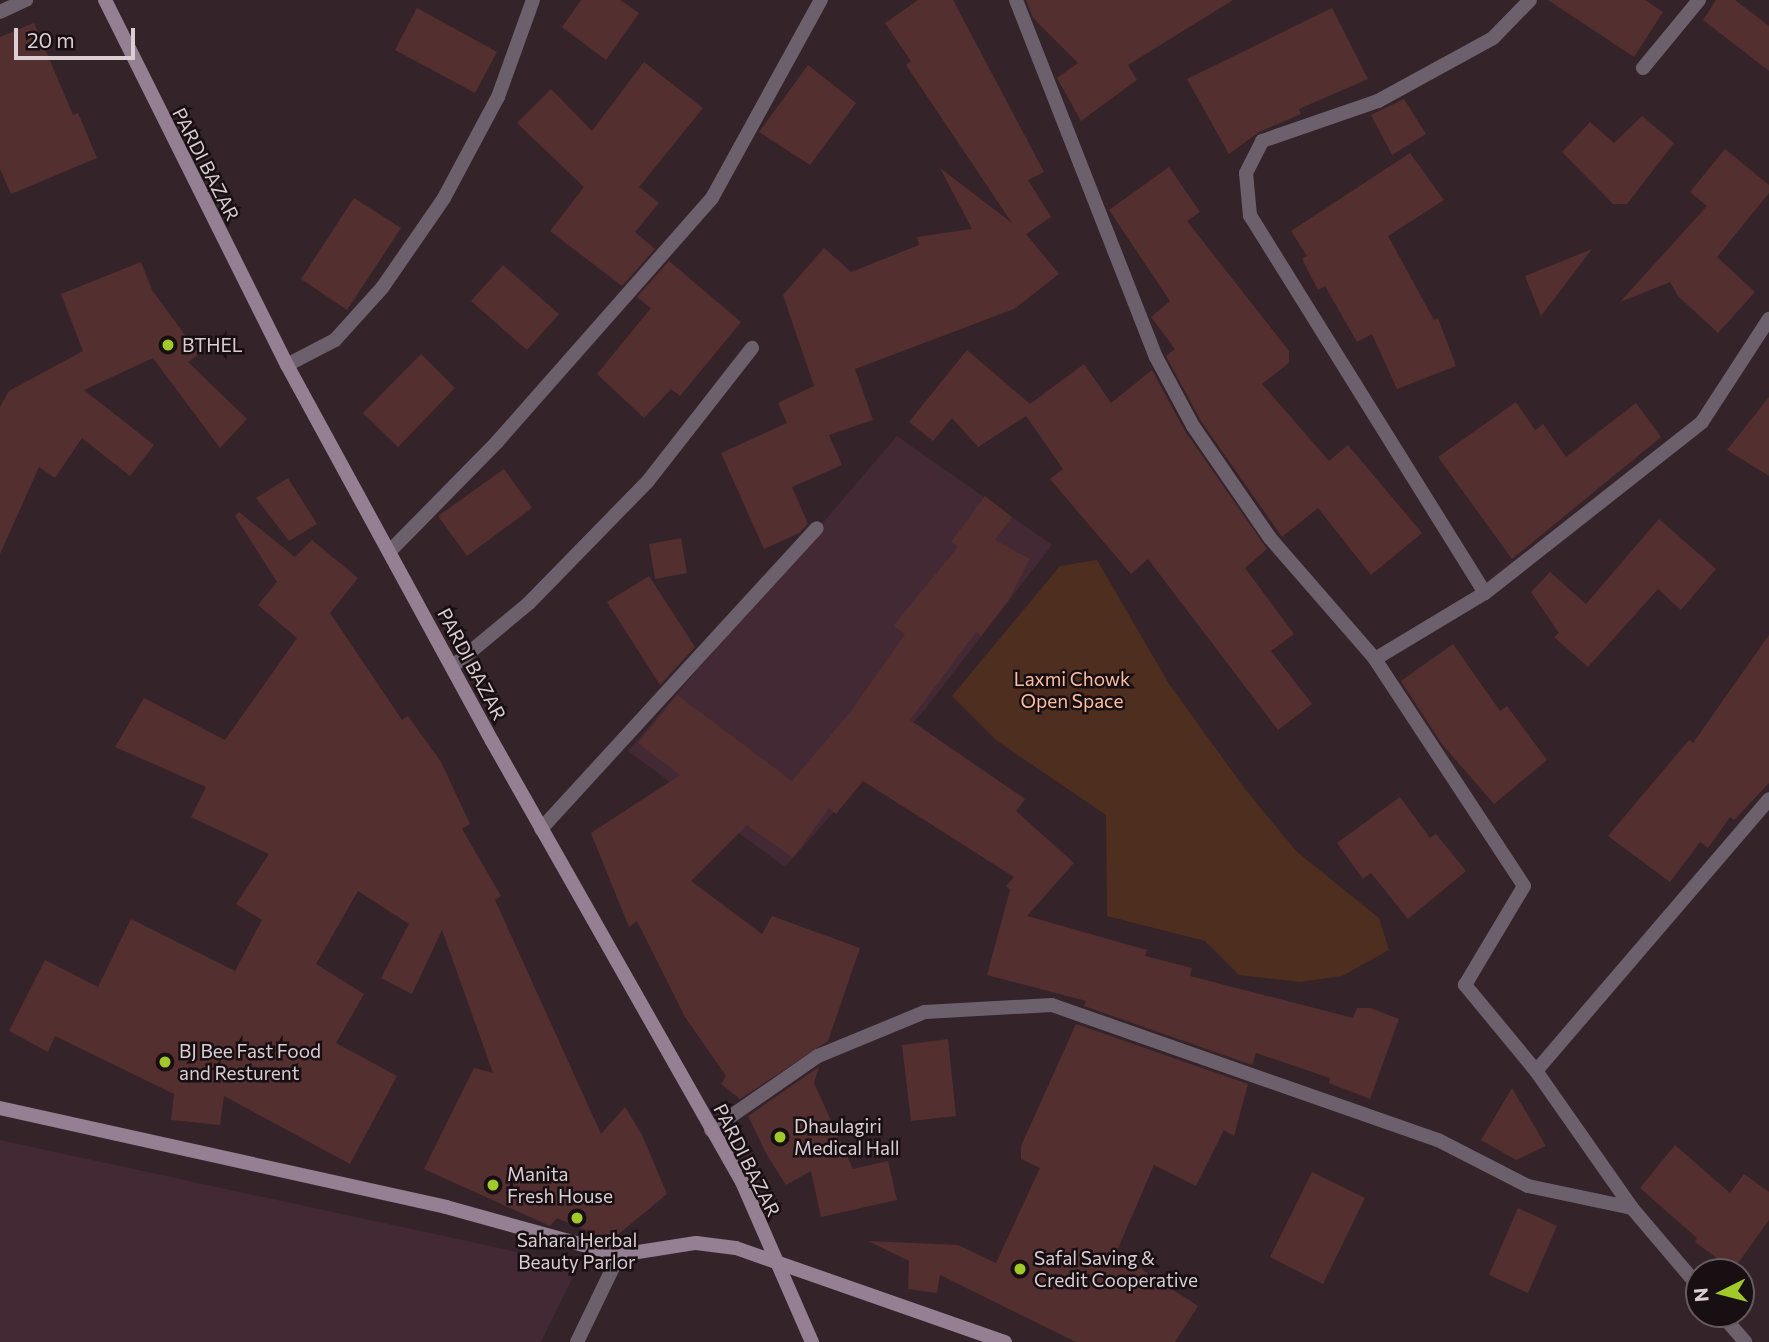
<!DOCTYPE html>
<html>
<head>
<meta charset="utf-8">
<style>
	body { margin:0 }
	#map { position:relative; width:1769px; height:1342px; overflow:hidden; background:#35232a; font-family:Commissioner,sans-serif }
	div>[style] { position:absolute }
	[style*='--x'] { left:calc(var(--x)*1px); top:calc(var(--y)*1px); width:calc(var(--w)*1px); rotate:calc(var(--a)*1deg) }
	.built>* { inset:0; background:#422934 }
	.green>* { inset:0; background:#4e2e1e }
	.building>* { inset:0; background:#542f2f }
	.lane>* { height:14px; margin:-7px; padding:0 7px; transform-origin:7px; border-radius:7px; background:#6d606d }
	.street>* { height:14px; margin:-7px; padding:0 7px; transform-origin:7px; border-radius:7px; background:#6d606d }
	.secondary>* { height:14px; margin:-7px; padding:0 7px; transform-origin:7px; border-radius:7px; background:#947f93 }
	.dots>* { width:19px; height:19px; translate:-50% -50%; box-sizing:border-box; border:4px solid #170f12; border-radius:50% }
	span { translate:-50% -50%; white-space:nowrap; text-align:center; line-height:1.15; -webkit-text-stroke:5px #170f12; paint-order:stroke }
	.street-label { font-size:19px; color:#dbced3 }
	.poi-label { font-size:19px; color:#dbced3 }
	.left { translate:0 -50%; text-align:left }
	.park-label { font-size:19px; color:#ffbea1 }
	.north { position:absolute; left:1685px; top:1258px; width:70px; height:70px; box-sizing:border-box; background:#170f12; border:2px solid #655b5f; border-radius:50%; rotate:264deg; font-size:19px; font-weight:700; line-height:28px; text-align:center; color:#dbced3 }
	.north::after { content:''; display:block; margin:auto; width:24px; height:32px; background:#a1c92a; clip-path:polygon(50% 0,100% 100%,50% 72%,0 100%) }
	.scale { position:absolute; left:14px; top:28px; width:121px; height:32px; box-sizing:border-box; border:4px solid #dbced3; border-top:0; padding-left:9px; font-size:21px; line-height:24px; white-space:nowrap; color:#dbced3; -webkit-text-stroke:5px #170f12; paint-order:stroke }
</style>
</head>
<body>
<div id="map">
	<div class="built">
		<div style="clip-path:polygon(897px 436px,1052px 545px,926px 708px,785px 867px,628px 751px)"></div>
		<div style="clip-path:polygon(0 1140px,564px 1262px,572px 1279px,541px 1342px,0 1342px)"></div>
	</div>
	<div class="green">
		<div style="clip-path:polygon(1097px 560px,1169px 684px,1245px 789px,1296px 851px,1379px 918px,1389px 950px,1342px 976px,1300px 982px,1239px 975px,1205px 941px,1107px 916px,1106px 815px,996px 740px,952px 696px,1060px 566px)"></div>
	</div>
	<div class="building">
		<div style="clip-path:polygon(581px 0,620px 0,639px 13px,606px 60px,562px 27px)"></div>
		<div style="clip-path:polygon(918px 0,953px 0,1044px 172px,1028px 180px,1051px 217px,1026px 234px,1059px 274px,1014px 309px,855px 369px,873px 420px,829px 435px,842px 465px,792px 487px,808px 524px,799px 533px,764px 549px,721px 453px,787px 423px,778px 403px,814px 386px,783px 295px,824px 248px,851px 272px,919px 245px,917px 237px,972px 229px,940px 168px,1012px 223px,906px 65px,911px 61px,885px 23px)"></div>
		<div style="clip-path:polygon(1026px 0,1233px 0,1128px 65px,1137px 80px,1081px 121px,1057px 78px,1078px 63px,1033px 18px)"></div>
		<div style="clip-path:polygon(1548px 0,1645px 0,1663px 12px,1634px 57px)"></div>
		<div style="clip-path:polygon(1716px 0,1735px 0,1769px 26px,1769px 71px,1703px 20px)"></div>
		<div style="clip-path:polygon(417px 8px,497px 52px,475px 93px,395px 50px)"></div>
		<div style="clip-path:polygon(1332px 8px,1368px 79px,1299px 109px,1301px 114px,1259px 132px,1229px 154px,1187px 79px)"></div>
		<div style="clip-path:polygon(34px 23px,73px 115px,78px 113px,97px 158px,11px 194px,0 169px,0 37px)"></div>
		<div style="clip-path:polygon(644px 62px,703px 108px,639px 187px,659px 203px,635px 232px,655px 249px,622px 286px,550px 231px,584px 187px,517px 123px,551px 89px,592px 131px)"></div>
		<div style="clip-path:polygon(808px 65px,856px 103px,810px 165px,759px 132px)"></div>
		<div style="clip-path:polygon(1404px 99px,1426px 134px,1392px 155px,1371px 115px)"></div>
		<div style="clip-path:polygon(1642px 116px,1674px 143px,1627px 204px,1613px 204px,1562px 152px,1590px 122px,1614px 143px)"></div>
		<div style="clip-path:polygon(1725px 149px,1769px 185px,1769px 193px,1717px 257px,1755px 292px,1718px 333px,1678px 296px,1670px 282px,1620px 302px,1707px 206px,1690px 192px)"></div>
		<div style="clip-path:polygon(1410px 153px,1444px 200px,1388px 236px,1434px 320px,1438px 318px,1456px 366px,1397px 389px,1372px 334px,1357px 342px,1325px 286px,1318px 290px,1302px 259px,1307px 256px,1291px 231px)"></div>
		<div style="clip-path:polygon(1169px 167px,1200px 212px,1187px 221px,1289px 351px,1289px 363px,1262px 384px,1329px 461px,1348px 445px,1422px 533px,1371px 575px,1318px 508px,1282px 537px,1201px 421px,1166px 356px,1175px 349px,1151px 317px,1170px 301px,1109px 210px)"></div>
		<div style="clip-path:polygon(354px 198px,401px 228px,347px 310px,301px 279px)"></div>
		<div style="clip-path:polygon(1592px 249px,1541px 316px,1525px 276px)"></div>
		<div style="clip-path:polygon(669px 261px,741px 322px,680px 396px,671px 389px,644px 418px,597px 374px,651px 308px,637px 297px)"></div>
		<div style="clip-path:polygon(141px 262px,152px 290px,199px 354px,188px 362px,247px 419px,220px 448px,153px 358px,84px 390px,154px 445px,130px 476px,82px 438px,55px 478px,39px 467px,0 554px,0 407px,9px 391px,83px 351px,61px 294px)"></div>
		<div style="clip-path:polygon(503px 265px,559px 314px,527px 350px,471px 301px)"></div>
		<div style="clip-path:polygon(967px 350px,1030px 404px,1084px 364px,1111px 403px,1152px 370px,1185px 431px,1267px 549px,1245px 568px,1294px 634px,1271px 651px,1312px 704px,1278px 730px,1148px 559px,1131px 574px,1050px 479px,1063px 469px,1026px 416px,978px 447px,952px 418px,933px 441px,909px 422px)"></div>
		<div style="clip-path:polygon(421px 354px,455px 388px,398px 447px,363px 413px)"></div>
		<div style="clip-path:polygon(1769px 397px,1769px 476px,1727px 450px)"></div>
		<div style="clip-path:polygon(1516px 402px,1535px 430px,1543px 424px,1566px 457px,1636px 403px,1661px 437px,1512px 559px,1438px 457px)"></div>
		<div style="clip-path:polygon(504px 469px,532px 508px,467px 556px,438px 516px)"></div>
		<div style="clip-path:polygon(288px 478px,317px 524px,289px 541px,256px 498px)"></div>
		<div style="clip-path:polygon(985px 496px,1012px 517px,995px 540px,1030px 559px,1008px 601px,981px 636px,976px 632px,910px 720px,1025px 799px,1016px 811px,1074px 863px,1027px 916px,1147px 950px,1145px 956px,1192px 968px,1190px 976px,1353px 1018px,1357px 1008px,1370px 1008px,1399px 1019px,1370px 1099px,1329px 1083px,1330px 1078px,1256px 1053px,1252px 1065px,1084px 1006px,1086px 1001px,987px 975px,1010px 890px,1006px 886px,1014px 877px,863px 781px,836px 814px,829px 808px,793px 858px,747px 825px,691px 881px,762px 934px,772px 916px,860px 948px,828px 1041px,740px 1099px,721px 1084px,726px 1076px,685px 1017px,637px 921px,629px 927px,591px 833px,680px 775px,638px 743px,677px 695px,792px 781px,852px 710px,905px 634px,893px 626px,958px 547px,951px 542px)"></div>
		<div style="clip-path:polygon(239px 512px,295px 557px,312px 540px,358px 578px,330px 613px,402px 720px,408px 716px,441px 762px,470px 824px,462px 829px,501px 896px,495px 900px,601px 1134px,625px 1107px,642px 1135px,667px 1194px,610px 1241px,557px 1218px,550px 1226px,424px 1169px,474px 1068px,493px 1073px,442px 930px,412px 994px,381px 978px,409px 924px,358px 891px,316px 964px,364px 994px,336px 1043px,397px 1076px,350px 1164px,224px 1096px,220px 1125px,171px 1120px,174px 1094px,55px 1036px,48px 1052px,9px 1031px,45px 960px,98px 987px,131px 919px,235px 971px,262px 920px,236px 904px,269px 854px,191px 817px,206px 787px,115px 747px,144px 698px,225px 740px,297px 638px,258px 605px,277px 582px,235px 516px)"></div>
		<div style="clip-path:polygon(1659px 519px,1716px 569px,1681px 610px,1658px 589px,1588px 667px,1554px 637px,1559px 633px,1531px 592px,1550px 572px,1586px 604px)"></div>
		<div style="clip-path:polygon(681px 538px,687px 573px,655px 579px,649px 544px)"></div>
		<div style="clip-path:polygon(649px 576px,695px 647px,660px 685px,607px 602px)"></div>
		<div style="clip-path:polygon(1769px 635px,1769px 783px,1734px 820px,1730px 817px,1708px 848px,1700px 842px,1670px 882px,1608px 836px,1689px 740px,1693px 743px)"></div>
		<div style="clip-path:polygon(1453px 644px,1500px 711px,1507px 706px,1547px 760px,1494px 804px,1442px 744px,1401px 681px)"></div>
		<div style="clip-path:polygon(1400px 797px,1430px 838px,1436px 834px,1466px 871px,1408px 919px,1371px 873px,1363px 879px,1337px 843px)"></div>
		<div style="clip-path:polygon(1076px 1024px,1248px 1084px,1234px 1136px,1224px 1130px,1196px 1186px,1154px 1165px,1116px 1253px,1198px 1306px,1175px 1342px,1076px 1342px,940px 1275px,937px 1293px,908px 1289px,909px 1261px,868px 1241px,958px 1245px,996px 1263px,1040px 1168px,1021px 1159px,1021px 1146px)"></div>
		<div style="clip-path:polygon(948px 1039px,956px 1116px,911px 1121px,902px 1045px)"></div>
		<div style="clip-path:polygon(819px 1067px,814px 1083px,853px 1169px,888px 1161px,897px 1200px,821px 1217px,811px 1171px,786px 1185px,767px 1155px,748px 1116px)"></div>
		<div style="clip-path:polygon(1512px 1088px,1546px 1146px,1516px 1160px,1481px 1140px)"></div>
		<div style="clip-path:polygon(1675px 1145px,1730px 1193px,1744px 1174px,1769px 1192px,1769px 1220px,1733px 1270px,1695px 1242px,1697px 1238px,1640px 1188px)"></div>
		<div style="clip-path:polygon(1312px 1172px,1365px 1198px,1323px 1284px,1270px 1257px)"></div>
		<div style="clip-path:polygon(1518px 1208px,1557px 1226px,1528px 1293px,1489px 1275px)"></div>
	</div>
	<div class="lane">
		<div style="--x:452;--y:667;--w:100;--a:-39.7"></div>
		<div style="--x:529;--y:603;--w:170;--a:-45.7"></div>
		<div style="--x:648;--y:481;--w:169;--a:-52"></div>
	</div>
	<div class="street">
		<div style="--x:1016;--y:0;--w:383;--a:68.6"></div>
		<div style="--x:1156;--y:357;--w:78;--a:61.8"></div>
		<div style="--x:1193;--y:426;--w:136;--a:55.5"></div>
		<div style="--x:1270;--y:538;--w:160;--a:49"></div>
		<div style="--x:0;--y:12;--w:29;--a:-25"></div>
		<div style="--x:1643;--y:68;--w:88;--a:-50.5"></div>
		<div style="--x:287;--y:365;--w:54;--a:-27.5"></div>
		<div style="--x:335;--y:340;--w:70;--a:-47.9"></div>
		<div style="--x:382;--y:288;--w:109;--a:-55.4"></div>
		<div style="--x:444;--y:198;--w:115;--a:-61.9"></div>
		<div style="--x:498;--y:97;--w:103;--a:-70.2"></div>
		<div style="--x:390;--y:551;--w:153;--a:-45.5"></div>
		<div style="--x:497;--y:442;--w:325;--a:-48.6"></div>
		<div style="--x:712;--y:198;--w:226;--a:-61.2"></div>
		<div style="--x:1485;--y:593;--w:444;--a:-121.9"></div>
		<div style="--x:1250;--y:216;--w:43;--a:-95.3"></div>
		<div style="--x:1246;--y:173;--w:36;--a:-63"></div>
		<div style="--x:1262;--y:141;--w:123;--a:-19"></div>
		<div style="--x:1378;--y:101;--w:131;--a:-28.7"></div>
		<div style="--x:1493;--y:38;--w:53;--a:-45.8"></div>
		<div style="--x:541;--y:829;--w:408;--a:-47.5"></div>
		<div style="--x:1536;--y:1071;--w:358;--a:-49.4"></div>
		<div style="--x:711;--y:1130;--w:130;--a:-34.7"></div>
		<div style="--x:818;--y:1056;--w:116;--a:-22.4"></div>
		<div style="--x:925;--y:1012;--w:127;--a:-3.2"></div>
		<div style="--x:1052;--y:1005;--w:409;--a:19.3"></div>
		<div style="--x:1438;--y:1140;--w:101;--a:27.1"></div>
		<div style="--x:1528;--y:1186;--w:106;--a:11.9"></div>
		<div style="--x:1699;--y:1287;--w:104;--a:-130.3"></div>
		<div style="--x:1632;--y:1208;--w:167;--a:-125"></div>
		<div style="--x:1536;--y:1071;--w:112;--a:-129.5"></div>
		<div style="--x:1465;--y:985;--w:115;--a:-59.2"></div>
		<div style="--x:1524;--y:886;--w:272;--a:-123.3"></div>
		<div style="--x:1375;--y:659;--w:128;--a:-31"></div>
		<div style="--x:1485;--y:593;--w:276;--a:-38.2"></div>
		<div style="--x:1702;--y:422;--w:123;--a:-57"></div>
		<div style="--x:1721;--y:1314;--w:37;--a:49"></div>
		<div style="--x:577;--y:1342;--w:97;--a:-64.2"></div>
	</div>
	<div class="secondary">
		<div style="--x:105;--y:0;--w:408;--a:63.5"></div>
		<div style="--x:287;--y:365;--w:428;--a:61.4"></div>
		<div style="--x:492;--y:741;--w:507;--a:60.45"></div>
		<div style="--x:742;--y:1182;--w:175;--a:66.4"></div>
		<div style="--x:0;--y:1108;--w:457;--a:12.5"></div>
		<div style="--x:446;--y:1207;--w:180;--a:15.5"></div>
		<div style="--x:619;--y:1255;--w:78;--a:-8.9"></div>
		<div style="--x:696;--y:1243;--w:40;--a:7.1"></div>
		<div style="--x:736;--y:1248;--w:285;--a:19.3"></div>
	</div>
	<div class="dots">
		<div style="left:168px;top:345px;background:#a1c92a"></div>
		<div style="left:165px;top:1062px;background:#a1c92a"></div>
		<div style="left:780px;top:1137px;background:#a1c92a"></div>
		<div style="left:493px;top:1185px;background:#a1c92a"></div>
		<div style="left:577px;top:1218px;background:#a1c92a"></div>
		<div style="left:1020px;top:1269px;background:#a1c92a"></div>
	</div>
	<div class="street-label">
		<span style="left:206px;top:164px;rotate:63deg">PARDI BAZAR</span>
		<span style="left:472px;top:664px;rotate:62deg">PARDI BAZAR</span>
		<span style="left:747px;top:1160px;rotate:63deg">PARDI BAZAR</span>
	</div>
	<div class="poi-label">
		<span class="left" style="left:182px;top:345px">BTHEL</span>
		<span class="left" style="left:179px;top:1062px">BJ Bee Fast Food<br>and Resturent</span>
		<span class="left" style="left:794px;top:1137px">Dhaulagiri<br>Medical Hall</span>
		<span class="left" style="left:507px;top:1185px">Manita<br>Fresh House</span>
		<span style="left:577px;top:1251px">Sahara Herbal<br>Beauty Parlor</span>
		<span class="left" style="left:1034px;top:1269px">Safal Saving &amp;<br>Credit Cooperative</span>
	</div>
	<div class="park-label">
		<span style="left:1072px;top:690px">Laxmi Chowk<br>Open Space</span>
	</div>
	<div class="north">N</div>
	<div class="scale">20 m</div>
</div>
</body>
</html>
